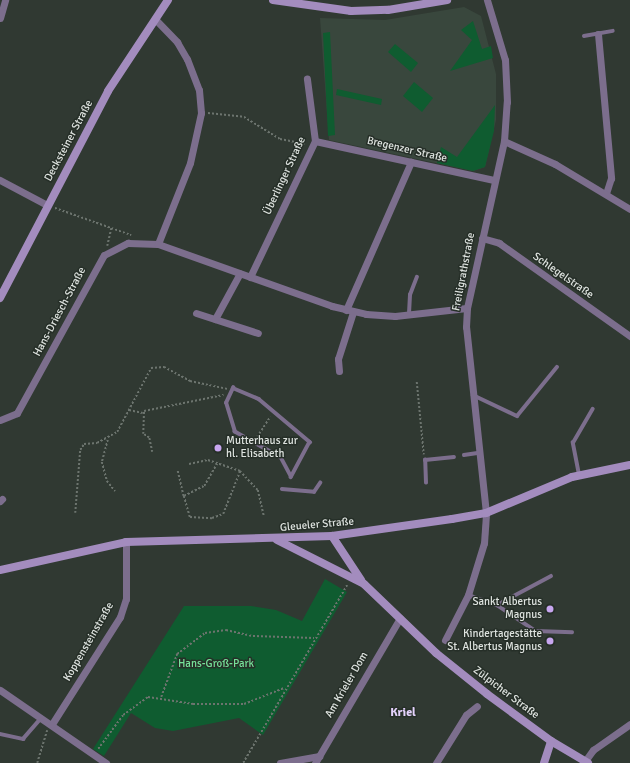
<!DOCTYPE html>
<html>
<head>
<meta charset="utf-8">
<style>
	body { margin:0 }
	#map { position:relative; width:630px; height:763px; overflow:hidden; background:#303932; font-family:Signika,sans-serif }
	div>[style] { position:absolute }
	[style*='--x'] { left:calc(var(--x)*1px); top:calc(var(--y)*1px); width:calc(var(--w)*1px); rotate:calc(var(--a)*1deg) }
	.built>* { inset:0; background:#39473d }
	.green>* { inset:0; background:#0f5c30 }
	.path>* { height:1.5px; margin-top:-0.75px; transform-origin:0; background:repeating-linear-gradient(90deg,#6c746e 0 2px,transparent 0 4px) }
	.lane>* { height:3.5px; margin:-1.75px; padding:0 1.75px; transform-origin:1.75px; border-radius:1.75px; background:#7c6e8d }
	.street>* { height:7px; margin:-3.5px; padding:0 3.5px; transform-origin:3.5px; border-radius:3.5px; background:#7c6e8d }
	.secondary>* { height:8px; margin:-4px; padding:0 4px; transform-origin:4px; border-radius:4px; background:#a38cbe }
	.dots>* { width:11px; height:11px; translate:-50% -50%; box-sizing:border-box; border:2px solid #262f28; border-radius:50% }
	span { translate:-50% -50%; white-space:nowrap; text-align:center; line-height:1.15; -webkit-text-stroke:3px #262f28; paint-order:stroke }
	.street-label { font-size:11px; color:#dee3df }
	.poi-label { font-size:11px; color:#dee3df }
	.left { translate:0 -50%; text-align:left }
	.right { translate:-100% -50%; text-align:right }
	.park-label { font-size:11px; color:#76e199 }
	.neighbourhood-label { font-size:12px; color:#e4d2fc; font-weight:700 }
</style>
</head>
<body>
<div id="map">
	<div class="built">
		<div style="clip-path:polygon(464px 7px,481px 16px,496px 74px,496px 120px,485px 167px,473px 171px,329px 140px,320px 18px,385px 20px)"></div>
	</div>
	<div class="green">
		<div style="clip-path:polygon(473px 21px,482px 49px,491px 46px,493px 58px,450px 71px,472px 40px,461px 30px)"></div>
		<div style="clip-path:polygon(330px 32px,335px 135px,328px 136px,323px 33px)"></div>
		<div style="clip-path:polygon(395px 44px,418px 63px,411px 72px,388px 52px)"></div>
		<div style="clip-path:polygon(414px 82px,433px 98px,422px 112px,403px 96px)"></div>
		<div style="clip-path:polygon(337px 89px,382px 99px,381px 105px,336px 95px)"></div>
		<div style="clip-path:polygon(495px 105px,494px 131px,485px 167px,473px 171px,437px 163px,441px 147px,457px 157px)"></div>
		<div style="clip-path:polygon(325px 579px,347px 592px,263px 735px,239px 718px,173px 731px,155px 728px,131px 713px,104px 756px,93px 749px,184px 606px,251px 606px,276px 610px,302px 621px)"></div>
	</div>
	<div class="path">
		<div style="--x:208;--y:113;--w:36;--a:6"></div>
		<div style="--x:244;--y:117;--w:42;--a:31.4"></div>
		<div style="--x:280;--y:139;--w:25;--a:11"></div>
		<div style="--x:55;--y:208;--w:81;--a:19.6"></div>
		<div style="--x:107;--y:246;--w:18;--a:-77"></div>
		<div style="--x:417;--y:382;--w:73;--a:84.5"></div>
		<div style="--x:129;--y:410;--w:14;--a:12"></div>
		<div style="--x:257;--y:437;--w:24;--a:-57"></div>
		<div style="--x:108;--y:440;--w:23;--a:105"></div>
		<div style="--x:102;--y:462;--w:20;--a:75"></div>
		<div style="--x:107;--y:481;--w:13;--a:51"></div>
		<div style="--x:152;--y:452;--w:14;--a:-102"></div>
		<div style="--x:149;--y:438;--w:7;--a:-146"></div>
		<div style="--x:143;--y:434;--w:23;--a:-88"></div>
		<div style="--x:144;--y:411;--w:81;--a:-11.4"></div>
		<div style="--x:189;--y:464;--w:19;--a:-12"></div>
		<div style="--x:208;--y:460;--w:34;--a:19"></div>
		<div style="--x:240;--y:471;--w:26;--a:47"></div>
		<div style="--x:258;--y:490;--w:26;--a:77"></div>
		<div style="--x:178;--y:471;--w:26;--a:77"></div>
		<div style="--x:184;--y:496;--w:22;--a:-27"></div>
		<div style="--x:204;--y:486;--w:28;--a:-60"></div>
		<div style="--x:184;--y:496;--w:22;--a:74"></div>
		<div style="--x:190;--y:517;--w:22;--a:3"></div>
		<div style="--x:212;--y:518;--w:12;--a:-20"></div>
		<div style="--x:223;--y:514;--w:46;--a:-68.4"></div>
		<div style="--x:75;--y:513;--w:63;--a:-85.5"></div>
		<div style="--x:80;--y:450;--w:7;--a:-56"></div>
		<div style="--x:84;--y:444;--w:13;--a:-4"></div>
		<div style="--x:97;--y:443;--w:23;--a:-29"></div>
		<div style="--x:117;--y:432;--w:72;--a:-62"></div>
		<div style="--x:151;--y:368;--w:13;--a:-4"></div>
		<div style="--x:164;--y:367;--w:30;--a:28"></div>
		<div style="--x:190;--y:381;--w:38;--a:12"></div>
		<div style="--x:161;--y:697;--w:46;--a:-69.6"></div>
		<div style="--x:177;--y:654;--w:35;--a:-37"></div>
		<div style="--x:205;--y:633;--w:21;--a:-8"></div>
		<div style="--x:226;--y:630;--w:28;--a:13"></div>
		<div style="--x:253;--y:636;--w:61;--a:1.9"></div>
		<div style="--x:98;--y:749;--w:42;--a:-53.7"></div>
		<div style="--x:123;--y:715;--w:31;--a:-36"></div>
		<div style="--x:148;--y:697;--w:46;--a:8.8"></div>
		<div style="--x:193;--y:704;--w:51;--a:0"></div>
		<div style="--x:244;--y:704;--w:43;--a:-21.8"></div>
		<div style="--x:37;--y:763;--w:34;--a:-73"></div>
		<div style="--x:243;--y:763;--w:206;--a:-59.7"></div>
	</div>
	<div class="lane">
		<div style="--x:584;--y:36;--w:29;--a:-10"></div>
		<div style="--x:409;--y:314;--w:19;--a:-87"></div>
		<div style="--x:410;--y:295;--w:19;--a:-69"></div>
		<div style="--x:233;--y:388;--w:28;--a:23"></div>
		<div style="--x:259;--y:399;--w:67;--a:40.1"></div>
		<div style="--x:310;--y:442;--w:40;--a:118"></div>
		<div style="--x:291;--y:477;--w:21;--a:-118"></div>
		<div style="--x:281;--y:458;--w:53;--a:-150.5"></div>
		<div style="--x:235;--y:432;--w:30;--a:-107"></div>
		<div style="--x:226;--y:403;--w:17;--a:-65"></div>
		<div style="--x:473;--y:395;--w:49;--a:25.5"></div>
		<div style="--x:517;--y:416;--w:63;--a:-50.8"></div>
		<div style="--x:464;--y:455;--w:15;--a:-8"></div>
		<div style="--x:579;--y:475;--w:33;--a:-101"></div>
		<div style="--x:573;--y:443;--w:39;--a:-60"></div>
		<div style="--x:426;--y:483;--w:23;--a:-92"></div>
		<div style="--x:425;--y:460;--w:29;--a:-6"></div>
		<div style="--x:282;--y:489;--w:32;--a:5"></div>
		<div style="--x:314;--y:492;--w:11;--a:-56"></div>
		<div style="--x:468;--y:595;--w:31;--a:19"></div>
		<div style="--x:497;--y:605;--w:47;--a:33.7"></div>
		<div style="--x:536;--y:631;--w:36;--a:2"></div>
		<div style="--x:497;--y:605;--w:61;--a:-28.2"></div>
		<div style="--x:0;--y:734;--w:24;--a:12"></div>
		<div style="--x:23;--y:739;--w:28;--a:-49"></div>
	</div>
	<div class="street">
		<div style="--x:0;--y:18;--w:19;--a:-74"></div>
		<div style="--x:155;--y:19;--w:32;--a:46"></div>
		<div style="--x:177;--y:42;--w:20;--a:60"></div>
		<div style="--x:187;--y:59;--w:33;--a:69"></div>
		<div style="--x:199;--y:90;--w:23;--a:85"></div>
		<div style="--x:201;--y:113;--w:51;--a:102.4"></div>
		<div style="--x:190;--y:163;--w:87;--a:111.6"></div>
		<div style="--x:598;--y:34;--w:145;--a:84.8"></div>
		<div style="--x:611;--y:178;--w:16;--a:108"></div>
		<div style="--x:315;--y:141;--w:183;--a:12.3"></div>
		<div style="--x:504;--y:141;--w:56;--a:24.3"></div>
		<div style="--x:555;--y:164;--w:87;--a:31"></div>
		<div style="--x:0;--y:180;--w:53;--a:28"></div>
		<div style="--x:482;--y:238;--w:18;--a:16"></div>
		<div style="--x:499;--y:243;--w:161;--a:35.4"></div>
		<div style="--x:250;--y:277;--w:151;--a:-64.5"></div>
		<div style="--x:315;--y:141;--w:63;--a:-97.4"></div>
		<div style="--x:346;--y:310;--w:162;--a:-66.3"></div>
		<div style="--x:196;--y:313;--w:65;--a:17.9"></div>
		<div style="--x:215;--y:319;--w:52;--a:-61.5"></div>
		<div style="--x:339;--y:371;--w:12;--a:-95"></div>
		<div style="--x:338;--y:359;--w:49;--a:-72.3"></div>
		<div style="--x:0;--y:420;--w:18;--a:-22"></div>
		<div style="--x:17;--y:413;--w:180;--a:-61.2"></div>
		<div style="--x:104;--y:255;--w:27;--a:-27"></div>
		<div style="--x:128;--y:243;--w:30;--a:2"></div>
		<div style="--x:158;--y:244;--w:185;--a:19.6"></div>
		<div style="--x:332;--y:306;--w:35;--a:13"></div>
		<div style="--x:366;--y:314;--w:29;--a:4"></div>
		<div style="--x:395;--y:316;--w:72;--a:-6.3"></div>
		<div style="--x:0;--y:501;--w:3;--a:-45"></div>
		<div style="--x:445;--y:640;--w:51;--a:-62.9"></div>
		<div style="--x:468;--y:595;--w:54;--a:-72.9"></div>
		<div style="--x:484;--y:543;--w:30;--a:-86"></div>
		<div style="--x:486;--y:513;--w:187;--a:-96.1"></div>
		<div style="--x:466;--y:327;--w:19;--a:-87"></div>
		<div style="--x:467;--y:308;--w:171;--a:-77.5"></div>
		<div style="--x:504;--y:141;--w:39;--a:-86"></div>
		<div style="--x:507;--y:102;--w:42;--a:-92.7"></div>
		<div style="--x:505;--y:60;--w:63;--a:-106.7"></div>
		<div style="--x:0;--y:690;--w:129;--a:34.6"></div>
		<div style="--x:52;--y:724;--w:127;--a:-57.6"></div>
		<div style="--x:120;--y:617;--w:19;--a:-72"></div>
		<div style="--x:126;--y:599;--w:57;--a:-90"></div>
		<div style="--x:585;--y:761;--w:14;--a:-54"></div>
		<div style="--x:593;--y:750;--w:45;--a:-35.1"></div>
		<div style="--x:280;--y:763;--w:40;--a:-10"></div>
		<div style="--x:315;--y:763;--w:168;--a:-59.6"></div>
		<div style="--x:436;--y:763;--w:57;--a:-58"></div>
		<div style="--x:466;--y:715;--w:14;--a:-39"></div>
	</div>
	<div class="secondary">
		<div style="--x:273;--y:0;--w:79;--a:8"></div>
		<div style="--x:351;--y:11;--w:37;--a:-2"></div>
		<div style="--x:388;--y:10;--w:60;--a:-9.6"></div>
		<div style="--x:0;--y:298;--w:233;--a:-62.4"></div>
		<div style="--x:108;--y:91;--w:109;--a:-56.6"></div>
		<div style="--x:332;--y:536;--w:53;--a:56.6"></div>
		<div style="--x:277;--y:540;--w:97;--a:26.8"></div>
		<div style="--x:364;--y:584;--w:100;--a:43.8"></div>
		<div style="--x:436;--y:653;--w:65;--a:38.8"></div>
		<div style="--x:487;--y:694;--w:79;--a:36.3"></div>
		<div style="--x:551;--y:741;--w:43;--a:30.7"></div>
		<div style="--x:0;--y:570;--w:129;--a:-12.5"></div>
		<div style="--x:126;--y:542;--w:206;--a:-1.7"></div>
		<div style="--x:332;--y:536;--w:121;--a:-8.1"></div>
		<div style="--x:452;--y:519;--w:35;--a:-10"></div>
		<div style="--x:486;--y:513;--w:93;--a:-22.7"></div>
		<div style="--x:572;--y:477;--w:59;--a:-11.7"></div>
		<div style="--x:544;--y:763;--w:23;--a:-72"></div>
	</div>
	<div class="dots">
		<div style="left:218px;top:448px;background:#c7a6ef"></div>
		<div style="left:550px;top:609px;background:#c7a6ef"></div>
		<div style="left:550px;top:641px;background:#c7a6ef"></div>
	</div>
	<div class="street-label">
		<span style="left:69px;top:141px;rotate:-62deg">Decksteiner Straße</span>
		<span style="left:407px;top:150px;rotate:13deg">Bregenzer Straße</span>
		<span style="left:285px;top:176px;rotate:-65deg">Überlinger Straße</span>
		<span style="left:464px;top:272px;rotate:-79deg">Freiligrathstraße</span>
		<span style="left:563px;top:276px;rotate:35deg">Schlegelstraße</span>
		<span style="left:60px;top:312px;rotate:-62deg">Hans-Driesch-Straße</span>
		<span style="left:317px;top:525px;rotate:-5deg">Gleueler Straße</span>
		<span style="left:89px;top:642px;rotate:-60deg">Koppensteinstraße</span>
		<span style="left:347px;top:685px;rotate:-60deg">Am Krieler Dom</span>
		<span style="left:506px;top:693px;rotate:37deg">Zülpicher Straße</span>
	</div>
	<div class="poi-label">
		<span class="left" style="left:226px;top:448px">Mutterhaus zur<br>hl. Elisabeth</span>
		<span class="right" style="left:542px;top:609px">Sankt Albertus<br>Magnus</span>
		<span class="right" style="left:542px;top:641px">Kindertagestätte<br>St. Albertus Magnus</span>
	</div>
	<div class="park-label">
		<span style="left:216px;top:664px">Hans-Groß-Park</span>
	</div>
	<div class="neighbourhood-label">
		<span style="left:403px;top:713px">Kriel</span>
	</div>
</div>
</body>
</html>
